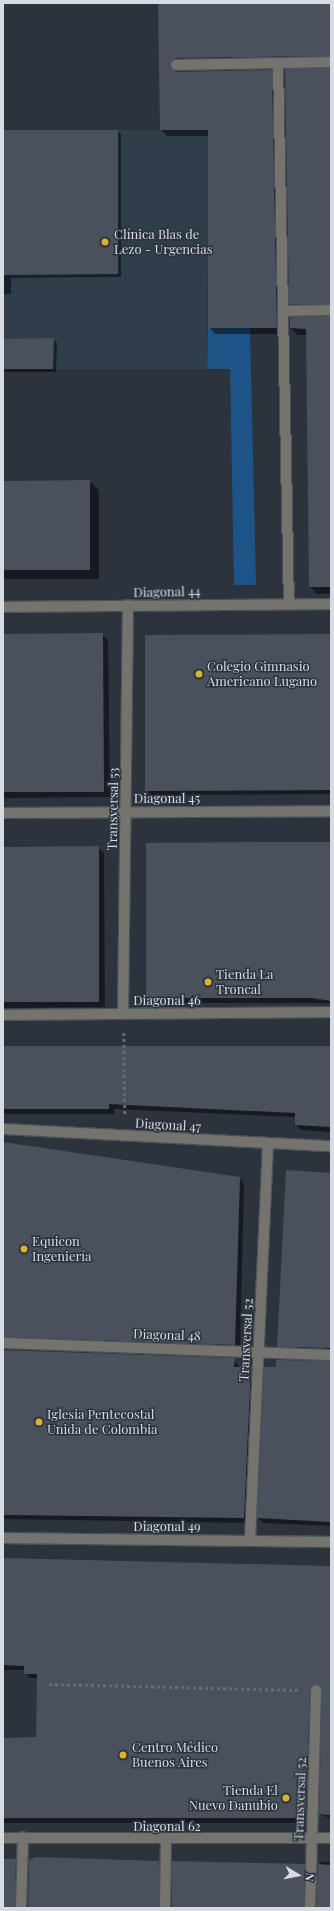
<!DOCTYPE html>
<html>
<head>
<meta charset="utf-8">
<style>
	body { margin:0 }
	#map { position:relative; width:334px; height:1911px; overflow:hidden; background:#2b343d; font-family:"Playfair Display",serif }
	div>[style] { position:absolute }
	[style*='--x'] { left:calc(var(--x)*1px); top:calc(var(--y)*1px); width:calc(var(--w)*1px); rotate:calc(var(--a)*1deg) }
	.built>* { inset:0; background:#303e4c }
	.green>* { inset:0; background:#1d5387 }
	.shadow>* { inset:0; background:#0007 }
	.building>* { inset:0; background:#49525c }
	.path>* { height:2.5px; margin-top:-1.25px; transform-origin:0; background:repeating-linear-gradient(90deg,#636b73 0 3px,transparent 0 6px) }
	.roads { filter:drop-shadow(1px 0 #4a525b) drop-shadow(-1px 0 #4a525b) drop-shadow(0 1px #4a525b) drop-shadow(0 -1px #4a525b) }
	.minor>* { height:10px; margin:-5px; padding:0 5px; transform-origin:5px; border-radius:5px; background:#75736d }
	.dots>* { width:11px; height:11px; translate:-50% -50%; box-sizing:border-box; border:2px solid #2b343d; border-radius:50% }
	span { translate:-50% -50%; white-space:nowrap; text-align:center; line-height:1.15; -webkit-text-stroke:3px #2b343d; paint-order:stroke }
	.poi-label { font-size:13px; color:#d7dce2 }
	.left { translate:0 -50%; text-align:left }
	.right { translate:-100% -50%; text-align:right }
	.street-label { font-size:13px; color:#d7dce2 }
	.frame { position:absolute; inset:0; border:4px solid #d7dce2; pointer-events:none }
	.north { position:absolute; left:278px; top:1855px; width:40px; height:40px; -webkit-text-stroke:3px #2b343d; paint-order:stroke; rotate:100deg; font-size:11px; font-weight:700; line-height:16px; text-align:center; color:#d7dce2 }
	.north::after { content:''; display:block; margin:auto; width:14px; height:18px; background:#d7dce2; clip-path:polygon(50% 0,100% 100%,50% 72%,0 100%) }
</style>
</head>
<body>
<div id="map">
	<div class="built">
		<div style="clip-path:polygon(3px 130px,208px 130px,207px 369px,3px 369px)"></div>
	</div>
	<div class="green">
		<div style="clip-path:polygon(250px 327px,256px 585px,234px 585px,230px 369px,207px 369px,208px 328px)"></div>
	</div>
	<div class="shadow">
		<div style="clip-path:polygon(159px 3px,331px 3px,331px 62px,183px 65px,175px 73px,271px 71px,278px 77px,283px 334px,215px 334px,209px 327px,209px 136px,167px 136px,161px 130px)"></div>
		<div style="clip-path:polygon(331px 69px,331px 310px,297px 311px,290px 304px)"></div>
		<div style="clip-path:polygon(3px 131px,117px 131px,121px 134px,121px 277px,11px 278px,11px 294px,3px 294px)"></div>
		<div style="clip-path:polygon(331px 317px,331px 593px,317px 594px,310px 587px,307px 335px,297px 335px,291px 328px)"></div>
		<div style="clip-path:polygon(53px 339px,57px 343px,56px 372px,3px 372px,3px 340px)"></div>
		<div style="clip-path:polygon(89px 481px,99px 490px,99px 579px,3px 579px,3px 482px)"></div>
		<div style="clip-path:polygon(102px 634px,108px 640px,110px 797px,3px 798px,3px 635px)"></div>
		<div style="clip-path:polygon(331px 636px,331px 794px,152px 795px,146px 790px)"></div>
		<div style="clip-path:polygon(331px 843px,331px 1003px,153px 1003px,147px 998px)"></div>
		<div style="clip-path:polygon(98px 847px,104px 853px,105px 1007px,3px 1008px,3px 848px)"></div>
		<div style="clip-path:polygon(3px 1048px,331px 1048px,331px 1132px,301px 1130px,296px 1125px,296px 1117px,114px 1109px,114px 1114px,3px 1114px)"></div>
		<div style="clip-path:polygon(3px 1143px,239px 1178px,244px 1184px,240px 1350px,3px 1347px)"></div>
		<div style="clip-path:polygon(331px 1174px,331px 1353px,283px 1351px,278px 1346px)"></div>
		<div style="clip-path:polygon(3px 1350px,234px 1359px,240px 1368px,251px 1368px,256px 1373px,249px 1523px,3px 1519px)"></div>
		<div style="clip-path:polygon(331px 1363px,331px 1526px,263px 1523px,258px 1518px)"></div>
		<div style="clip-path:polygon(3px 1559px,331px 1568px,331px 1819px,320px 1814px,321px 1687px,314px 1695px,310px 1818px,300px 1818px,300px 1823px,3px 1823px,3px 1738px,37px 1738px,38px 1678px,29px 1678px,25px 1670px,3px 1670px)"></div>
		<div style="clip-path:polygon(3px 1860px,15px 1860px,20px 1865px,19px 1908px,3px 1908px)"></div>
		<div style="clip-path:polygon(159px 1862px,163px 1867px,163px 1908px,29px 1908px)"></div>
		<div style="clip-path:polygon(320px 1862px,331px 1862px,331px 1908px,317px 1908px)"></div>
		<div style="clip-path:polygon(304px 1865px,309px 1870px,308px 1908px,172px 1908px)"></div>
	</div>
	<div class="building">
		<div style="clip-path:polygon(158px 3px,331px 3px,331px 56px,176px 58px,170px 65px,176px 72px,272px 70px,277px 328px,208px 328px,208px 130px,160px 130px)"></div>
		<div style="clip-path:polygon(331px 68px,331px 304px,289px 304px,285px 69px)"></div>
		<div style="clip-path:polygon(3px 130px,118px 130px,118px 274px,3px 275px)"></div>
		<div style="clip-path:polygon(331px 316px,331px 587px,309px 587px,306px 329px,290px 328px,290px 317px)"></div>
		<div style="clip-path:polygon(54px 338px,53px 369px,3px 369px,3px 339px)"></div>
		<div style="clip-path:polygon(90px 480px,90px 570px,3px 570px,3px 481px)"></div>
		<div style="clip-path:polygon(103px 633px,104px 792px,3px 792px,3px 634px)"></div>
		<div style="clip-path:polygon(331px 634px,331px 790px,145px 791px,145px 635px)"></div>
		<div style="clip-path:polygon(255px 842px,331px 842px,331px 1001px,312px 998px,146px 998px,146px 843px)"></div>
		<div style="clip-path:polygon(99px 846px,99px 1002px,3px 1002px,3px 847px)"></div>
		<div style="clip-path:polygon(3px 1046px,331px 1046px,331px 1127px,295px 1125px,295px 1113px,273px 1112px,109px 1104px,109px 1109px,3px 1109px)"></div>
		<div style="clip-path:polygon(3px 1142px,240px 1177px,235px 1345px,3px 1337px)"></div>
		<div style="clip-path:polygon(286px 1170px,331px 1173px,331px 1348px,277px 1347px)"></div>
		<div style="clip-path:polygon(3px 1350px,235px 1358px,234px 1367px,251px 1367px,244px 1518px,3px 1515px)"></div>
		<div style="clip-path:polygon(276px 1360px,331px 1361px,331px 1522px,257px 1518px,264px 1367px,276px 1367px)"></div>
		<div style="clip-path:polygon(3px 1558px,331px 1566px,331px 1815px,319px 1814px,322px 1690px,316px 1684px,310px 1690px,306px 1814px,296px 1814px,296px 1818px,3px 1818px,3px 1738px,36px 1737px,37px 1674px,24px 1674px,24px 1666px,3px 1665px)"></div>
		<div style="clip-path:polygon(36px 1857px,159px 1861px,159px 1908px,28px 1908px,29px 1860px)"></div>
		<div style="clip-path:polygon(3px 1859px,16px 1859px,15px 1908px,3px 1908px)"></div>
		<div style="clip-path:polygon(172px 1861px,305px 1864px,304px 1908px,172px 1908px)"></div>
		<div style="clip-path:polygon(318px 1864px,331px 1865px,331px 1908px,316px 1908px)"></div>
	</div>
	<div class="path">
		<div style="--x:124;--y:1033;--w:83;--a:89.3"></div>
		<div style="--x:49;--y:1684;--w:249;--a:1.4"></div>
	</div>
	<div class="roads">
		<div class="minor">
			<div style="--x:278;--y:63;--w:541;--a:88.84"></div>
			<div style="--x:176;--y:65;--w:155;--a:-1.1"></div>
			<div style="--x:283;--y:311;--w:48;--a:-1.2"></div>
			<div style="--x:3;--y:607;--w:328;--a:-0.5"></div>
			<div style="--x:3;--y:813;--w:328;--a:-0.3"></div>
			<div style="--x:123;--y:1013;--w:408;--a:-89.3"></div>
			<div style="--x:3;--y:1015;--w:328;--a:-0.5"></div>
			<div style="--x:3;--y:1129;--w:328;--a:3"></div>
			<div style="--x:3;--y:1343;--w:328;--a:2.1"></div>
			<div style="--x:3;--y:1538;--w:328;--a:0.7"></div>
			<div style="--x:250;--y:1540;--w:397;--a:-87.4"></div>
			<div style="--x:3;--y:1838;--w:328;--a:0"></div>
			<div style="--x:21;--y:1908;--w:71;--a:-88.4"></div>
			<div style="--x:165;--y:1908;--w:69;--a:-89.2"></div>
			<div style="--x:310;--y:1908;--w:218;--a:-88.4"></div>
		</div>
	</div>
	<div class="dots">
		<div style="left:105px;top:242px;background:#dcb233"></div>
		<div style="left:199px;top:674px;background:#dcb233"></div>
		<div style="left:208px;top:982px;background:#dcb233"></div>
		<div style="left:24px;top:1249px;background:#dcb233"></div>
		<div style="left:39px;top:1422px;background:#dcb233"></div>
		<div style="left:123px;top:1755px;background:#dcb233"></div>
		<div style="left:286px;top:1798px;background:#dcb233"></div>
	</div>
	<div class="poi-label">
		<span class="left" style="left:114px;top:242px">Clínica Blas de<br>Lezo - Urgencias</span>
		<span class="left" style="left:207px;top:674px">Colegio Gimnasio<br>Americano Lugano</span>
		<span class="left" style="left:216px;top:982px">Tienda La<br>Troncal</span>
		<span class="left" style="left:32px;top:1249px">Equicon<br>Ingeniería</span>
		<span class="left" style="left:47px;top:1422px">Iglesia Pentecostal<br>Unida de Colombia</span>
		<span class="left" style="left:132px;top:1755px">Centro Médico<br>Buenos Aires</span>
		<span class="right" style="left:278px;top:1798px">Tienda El<br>Nuevo Danubio</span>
	</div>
	<div class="street-label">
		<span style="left:167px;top:592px;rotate:-1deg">Diagonal 44</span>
		<span style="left:167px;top:798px">Diagonal 45</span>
		<span style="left:113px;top:809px;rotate:-89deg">Transversal 53</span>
		<span style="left:167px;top:1000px">Diagonal 46</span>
		<span style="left:168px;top:1125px;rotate:3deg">Diagonal 47</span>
		<span style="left:167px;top:1335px;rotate:2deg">Diagonal 48</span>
		<span style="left:246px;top:1340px;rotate:-87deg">Transversal 52</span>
		<span style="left:167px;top:1526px">Diagonal 49</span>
		<span style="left:300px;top:1799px;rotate:-88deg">Transversal 52</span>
		<span style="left:167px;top:1826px">Diagonal 62</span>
	</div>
	<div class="frame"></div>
	<div class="north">N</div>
</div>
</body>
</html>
